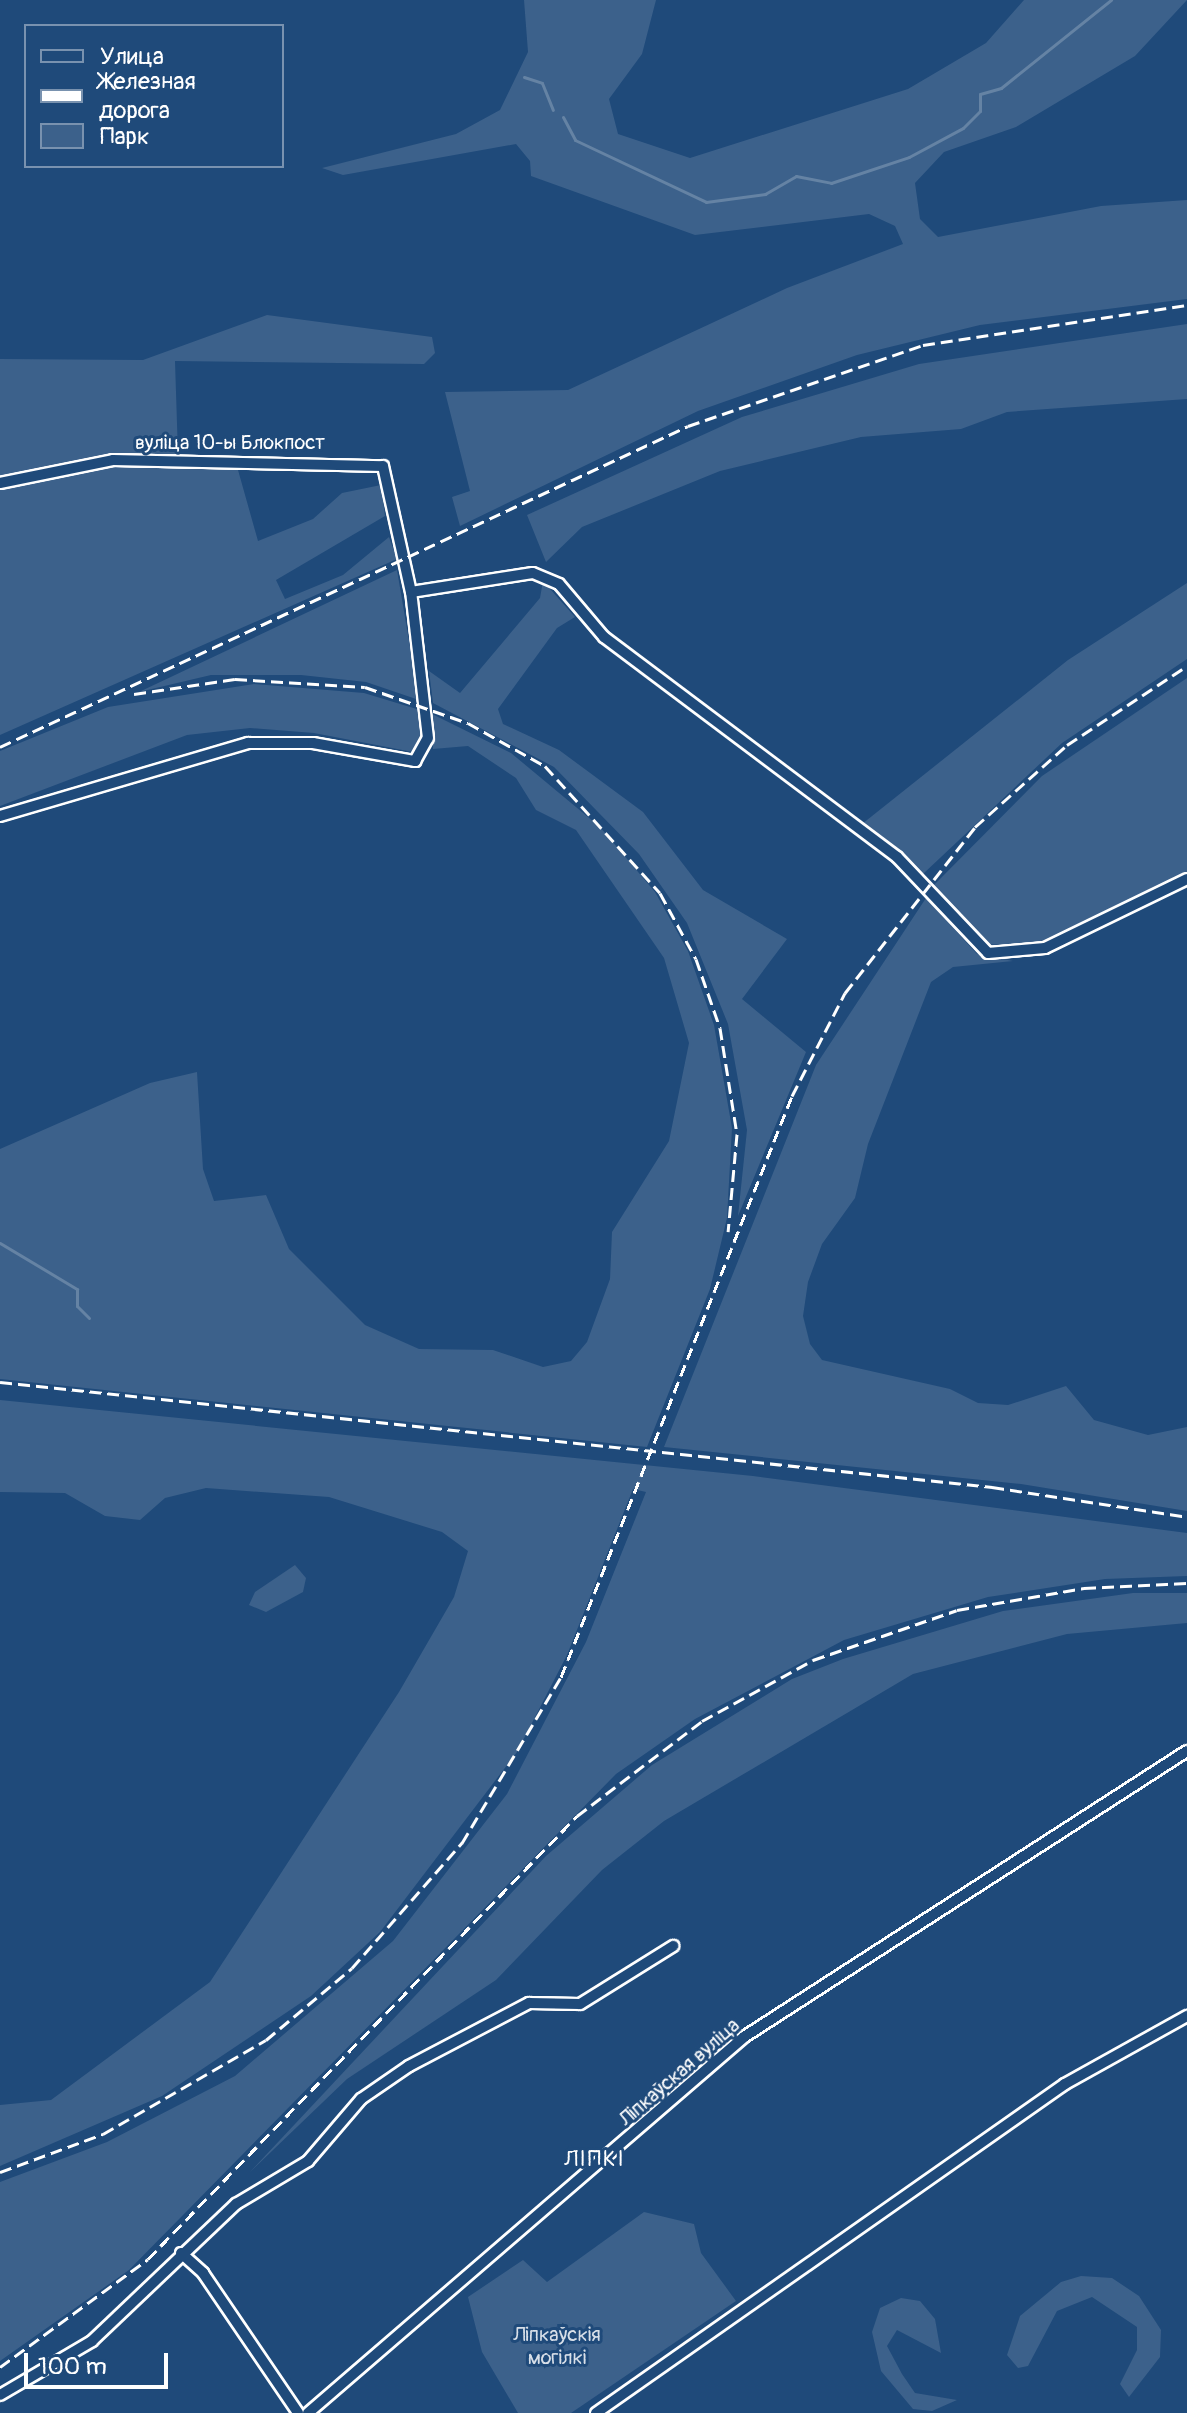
<!DOCTYPE html>
<html>
<head>
<meta charset="utf-8">
<style>
	body { margin:0 }
	#map { position:relative; width:1187px; height:2413px; overflow:hidden; background:#1f4a7a; font-family:Pangolin,sans-serif }
	div>[style] { position:absolute }
	[style*='--x'] { left:calc(var(--x)*1px); top:calc(var(--y)*1px); width:calc(var(--w)*1px); rotate:calc(var(--a)*1deg) }
	.green>* { inset:0; background:#3c618b }
	.stream>* { height:3px; margin:-1.5px; padding:0 1.5px; transform-origin:1.5px; border-radius:1.5px; background:#6583a4 }
	.roads { filter:drop-shadow(2px 0 #fff) drop-shadow(-2px 0 #fff) drop-shadow(0 2px #fff) drop-shadow(0 -2px #fff) }
	.minor>* { height:10px; margin:-5px; padding:0 5px; transform-origin:5px; border-radius:5px; background:#1f4a7a }
	.rail>* { height:3px; margin-top:-1.5px; transform-origin:0; background:repeating-linear-gradient(90deg,#fff 0 12px,transparent 0 18px) }
	span { translate:-50% -50%; white-space:nowrap; text-align:center; line-height:1.15; -webkit-text-stroke:6px #1f4a7a; paint-order:stroke }
	.street-label { font-size:20px; color:#fff }
	.park-label { font-size:20px; color:#d8dfe8 }
	.neighbourhood-label { font-size:22px; color:#fff; letter-spacing:2px }
	.legend { position:absolute; left:24px; top:24px; width:260px; height:144px; box-sizing:border-box; background:#1f4a7a; border:2px solid #7992af; margin:0; padding:10px 14px; list-style:none; font-size:24px; color:#fff }
	.legend li { display:flex; align-items:center; gap:16px; height:40px }
	.legend b { width:40px; border:2px solid #7992af }
	.scale { position:absolute; left:24px; top:2353px; width:144px; height:36px; box-sizing:border-box; border:4px solid #fff; border-top:0; padding-left:10px; font-size:24px; line-height:28px; white-space:nowrap; color:#fff; -webkit-text-stroke:6px #1f4a7a; paint-order:stroke }
</style>
</head>
<body>
<div id="map">
	<div class="green">
		<div style="clip-path:polygon(524px 0,656px 0,642px 54px,609px 99px,618px 134px,690px 158px,908px 89px,986px 43px,1024px 0,1187px 0,1135px 56px,1016px 127px,944px 152px,915px 183px,920px 219px,938px 237px,1101px 206px,1187px 200px,1187px 299px,980px 325px,857px 355px,698px 411px,460px 526px,452px 497px,470px 491px,445px 392px,568px 390px,787px 288px,903px 244px,895px 226px,869px 214px,695px 235px,531px 176px,530px 161px,516px 144px,343px 175px,322px 168px,456px 134px,500px 110px,528px 52px)"></div>
		<div style="clip-path:polygon(267px 315px,432px 337px,435px 353px,424px 364px,175px 361px,178px 455px,155px 455px,156px 465px,238px 470px,258px 541px,313px 519px,342px 493px,381px 485px,385px 516px,276px 580px,285px 599px,343px 575px,389px 537px,397px 559px,0 735px,0 359px,143px 360px)"></div>
		<div style="clip-path:polygon(1187px 324px,1187px 399px,1007px 412px,961px 429px,861px 437px,720px 471px,582px 527px,546px 562px,527px 515px,742px 417px,919px 364px)"></div>
		<div style="clip-path:polygon(397px 570px,419px 700px,366px 682px,301px 675px,211px 675px,139px 692px)"></div>
		<div style="clip-path:polygon(543px 581px,575px 617px,557px 628px,498px 709px,503px 724px,559px 750px,643px 812px,703px 890px,787px 939px,742px 999px,806px 1052px,738px 1216px,747px 1130px,728px 1024px,687px 923px,639px 854px,554px 767px,433px 703px,429px 671px,460px 693px,540px 598px)"></div>
		<div style="clip-path:polygon(1187px 583px,1187px 659px,1062px 743px,923px 874px,862px 824px,1068px 660px)"></div>
		<div style="clip-path:polygon(1187px 678px,1187px 872px,1031px 946px,980px 944px,932px 887px,1042px 776px)"></div>
		<div style="clip-path:polygon(254px 684px,364px 693px,420px 710px,425px 743px,418px 753px,314px 733px,250px 728px,187px 735px,0 806px,0 751px,108px 707px)"></div>
		<div style="clip-path:polygon(432px 714px,511px 753px,600px 827px,655px 892px,688px 951px,714px 1025px,732px 1128px,727px 1218px,710px 1289px,647px 1447px,0 1379px,0 1149px,150px 1083px,197px 1072px,203px 1169px,214px 1201px,266px 1195px,289px 1249px,365px 1325px,419px 1349px,493px 1350px,543px 1367px,571px 1361px,587px 1342px,610px 1279px,612px 1232px,669px 1141px,689px 1043px,664px 958px,576px 830px,536px 810px,516px 778px,468px 746px,433px 749px)"></div>
		<div style="clip-path:polygon(926px 898px,977px 954px,1013px 961px,953px 967px,931px 982px,868px 1144px,855px 1198px,822px 1244px,808px 1282px,803px 1316px,810px 1344px,822px 1360px,950px 1389px,978px 1403px,1008px 1405px,1066px 1386px,1094px 1420px,1148px 1435px,1187px 1427px,1187px 1511px,1021px 1484px,664px 1447px,816px 1065px)"></div>
		<div style="clip-path:polygon(0 1400px,753px 1476px,1187px 1533px,1187px 1576px,1105px 1579px,988px 1597px,844px 1640px,695px 1719px,616px 1774px,129px 2270px,0 2361px,0 2182px,107px 2142px,235px 2076px,393px 1941px,507px 1794px,586px 1642px,646px 1492px,633px 1489px,567px 1655px,517px 1752px,380px 1932px,311px 1996px,162px 2096px,0 2166px,0 2105px,51px 2100px,210px 1982px,399px 1692px,454px 1597px,468px 1551px,442px 1532px,329px 1497px,206px 1488px,165px 1498px,140px 1520px,105px 1516px,65px 1493px,0 1492px)"></div>
		<div style="clip-path:polygon(295px 1565px,306px 1578px,303px 1592px,266px 1612px,249px 1605px,255px 1592px)"></div>
		<div style="clip-path:polygon(1133px 1593px,1187px 1593px,1187px 1623px,1067px 1634px,913px 1674px,664px 1821px,602px 1870px,496px 1980px,347px 2079px,250px 2172px,546px 1856px,652px 1765px,792px 1679px,843px 1659px,1003px 1611px)"></div>
		<div style="clip-path:polygon(644px 2212px,694px 2224px,701px 2253px,736px 2301px,571px 2413px,518px 2413px,482px 2352px,468px 2297px,523px 2260px,547px 2282px)"></div>
		<div style="clip-path:polygon(1081px 2276px,1112px 2278px,1139px 2296px,1161px 2330px,1160px 2357px,1129px 2397px,1120px 2384px,1137px 2350px,1137px 2327px,1092px 2297px,1057px 2311px,1028px 2366px,1018px 2368px,1007px 2355px,1020px 2316px,1061px 2282px)"></div>
		<div style="clip-path:polygon(901px 2298px,920px 2301px,935px 2319px,941px 2353px,897px 2330px,887px 2346px,902px 2374px,915px 2393px,957px 2400px,932px 2411px,913px 2409px,881px 2371px,872px 2332px,880px 2308px)"></div>
	</div>
	<div class="stream">
		<div style="--x:524;--y:77;--w:19;--a:18"></div>
		<div style="--x:542;--y:83;--w:29;--a:68"></div>
		<div style="--x:563;--y:117;--w:26;--a:62"></div>
		<div style="--x:575;--y:140;--w:145;--a:25.3"></div>
		<div style="--x:706;--y:202;--w:60;--a:-7.7"></div>
		<div style="--x:765;--y:194;--w:36;--a:-30"></div>
		<div style="--x:796;--y:176;--w:36;--a:11"></div>
		<div style="--x:831;--y:183;--w:82;--a:-18.4"></div>
		<div style="--x:909;--y:157;--w:61;--a:-28.2"></div>
		<div style="--x:963;--y:128;--w:24;--a:-45"></div>
		<div style="--x:980;--y:111;--w:17;--a:-90"></div>
		<div style="--x:980;--y:94;--w:22;--a:-16"></div>
		<div style="--x:1001;--y:88;--w:141;--a:-38.7"></div>
		<div style="--x:0;--y:1243;--w:90;--a:30.9"></div>
		<div style="--x:77;--y:1289;--w:17;--a:90"></div>
		<div style="--x:77;--y:1306;--w:17;--a:45"></div>
	</div>
	<div class="roads">
		<div class="minor">
			<div style="--x:0;--y:483;--w:115;--a:-11.5"></div>
			<div style="--x:113;--y:460;--w:270;--a:1.3"></div>
			<div style="--x:383;--y:466;--w:129;--a:77.5"></div>
			<div style="--x:0;--y:816;--w:259;--a:-16.4"></div>
			<div style="--x:248;--y:743;--w:65;--a:0"></div>
			<div style="--x:313;--y:743;--w:104;--a:10"></div>
			<div style="--x:415;--y:761;--w:26;--a:-61"></div>
			<div style="--x:428;--y:738;--w:147;--a:-96.6"></div>
			<div style="--x:411;--y:592;--w:123;--a:-8.9"></div>
			<div style="--x:533;--y:573;--w:28;--a:23"></div>
			<div style="--x:559;--y:584;--w:70;--a:49.7"></div>
			<div style="--x:604;--y:637;--w:366;--a:36.9"></div>
			<div style="--x:897;--y:857;--w:132;--a:46.5"></div>
			<div style="--x:988;--y:953;--w:57;--a:-5"></div>
			<div style="--x:1045;--y:948;--w:158;--a:-25.9"></div>
			<div style="--x:181;--y:2253;--w:30;--a:42"></div>
			<div style="--x:203;--y:2273;--w:169;--a:55.8"></div>
			<div style="--x:0;--y:2395;--w:107;--a:-30.4"></div>
			<div style="--x:92;--y:2341;--w:199;--a:-43.6"></div>
			<div style="--x:236;--y:2204;--w:84;--a:-30.8"></div>
			<div style="--x:308;--y:2161;--w:82;--a:-49.5"></div>
			<div style="--x:361;--y:2099;--w:58;--a:-34.5"></div>
			<div style="--x:409;--y:2066;--w:136;--a:-27.7"></div>
			<div style="--x:529;--y:2003;--w:51;--a:1.1"></div>
			<div style="--x:580;--y:2004;--w:110;--a:-31.9"></div>
			<div style="--x:308;--y:2413;--w:576;--a:-40.77"></div>
			<div style="--x:744;--y:2037;--w:527;--a:-32.85"></div>
			<div style="--x:596;--y:2413;--w:573;--a:-35.05"></div>
			<div style="--x:1065;--y:2084;--w:140;--a:-29.1"></div>
		</div>
	</div>
	<div class="rail">
		<div style="--x:134;--y:694;--w:102;--a:-8.4"></div>
		<div style="--x:235;--y:679;--w:130;--a:3.5"></div>
		<div style="--x:365;--y:687;--w:109;--a:19.3"></div>
		<div style="--x:468;--y:723;--w:88;--a:29.2"></div>
		<div style="--x:545;--y:766;--w:171;--a:47.8"></div>
		<div style="--x:660;--y:893;--w:75;--a:61.4"></div>
		<div style="--x:696;--y:959;--w:73;--a:70.8"></div>
		<div style="--x:720;--y:1028;--w:107;--a:80.9"></div>
		<div style="--x:737;--y:1134;--w:98;--a:95.2"></div>
		<div style="--x:0;--y:747;--w:759;--a:-25.01"></div>
		<div style="--x:688;--y:426;--w:249;--a:-19"></div>
		<div style="--x:923;--y:345;--w:267;--a:-8.6"></div>
		<div style="--x:0;--y:1382;--w:998;--a:6.04"></div>
		<div style="--x:992;--y:1487;--w:197;--a:8.7"></div>
		<div style="--x:0;--y:2172;--w:110;--a:-20.3"></div>
		<div style="--x:103;--y:2134;--w:188;--a:-30"></div>
		<div style="--x:266;--y:2040;--w:112;--a:-39.9"></div>
		<div style="--x:352;--y:1968;--w:167;--a:-48.7"></div>
		<div style="--x:462;--y:1843;--w:193;--a:-59.2"></div>
		<div style="--x:561;--y:1677;--w:625;--a:-68.32"></div>
		<div style="--x:792;--y:1096;--w:116;--a:-62.8"></div>
		<div style="--x:845;--y:993;--w:211;--a:-51.9"></div>
		<div style="--x:975;--y:827;--w:123;--a:-41.7"></div>
		<div style="--x:1067;--y:745;--w:144;--a:-33.4"></div>
		<div style="--x:0;--y:2367;--w:183;--a:-36.1"></div>
		<div style="--x:148;--y:2259;--w:617;--a:-45.92"></div>
		<div style="--x:577;--y:1816;--w:157;--a:-37.2"></div>
		<div style="--x:702;--y:1721;--w:127;--a:-28.8"></div>
		<div style="--x:813;--y:1660;--w:152;--a:-19.1"></div>
		<div style="--x:957;--y:1610;--w:129;--a:-9.8"></div>
		<div style="--x:1084;--y:1588;--w:103;--a:-2.8"></div>
	</div>
	<div class="street-label">
		<span style="left:230px;top:442px">вуліца 10-ы Блокпост</span>
		<span style="left:679px;top:2072px;rotate:-41deg">Ліпкаўская вуліца</span>
	</div>
	<div class="park-label">
		<span style="left:557px;top:2346px">Ліпкаўскія<br>могілкі</span>
	</div>
	<div class="neighbourhood-label">
		<span style="left:595px;top:2160px">ЛІПКІ</span>
	</div>
	<ul class="legend">
	<li><b style="height:10px;background:#1f4a7a"></b>Улица</li>
	<li><b style="height:10px;background:#fff"></b>Железная дорога</li>
	<li><b style="height:22px;background:#3c618b"></b>Парк</li>
	</ul>
	<div class="scale">100 m</div>
</div>
</body>
</html>
